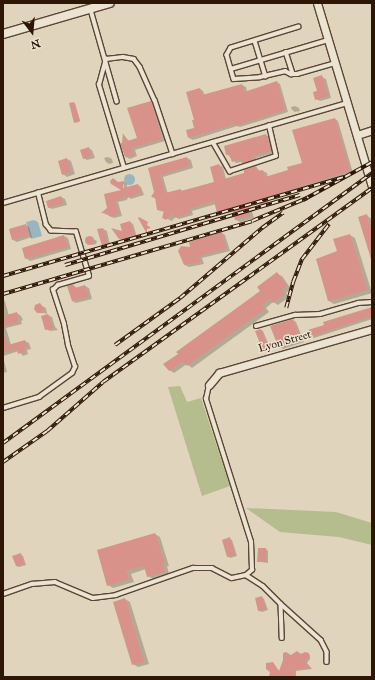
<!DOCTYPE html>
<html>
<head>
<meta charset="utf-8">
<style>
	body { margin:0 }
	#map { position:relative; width:375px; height:680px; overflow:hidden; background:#e0d5bc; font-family:"IM FELL Great Primer",serif }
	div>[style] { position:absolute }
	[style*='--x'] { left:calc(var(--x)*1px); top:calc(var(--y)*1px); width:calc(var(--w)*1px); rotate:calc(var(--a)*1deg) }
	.green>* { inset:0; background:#b5bc8e }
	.water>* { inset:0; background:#9ab5bd }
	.round { border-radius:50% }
	.shadow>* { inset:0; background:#0003 }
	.building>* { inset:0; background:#d99289 }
	.roads { filter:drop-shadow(1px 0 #5a4634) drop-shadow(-1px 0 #5a4634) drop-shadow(0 1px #5a4634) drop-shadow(0 -1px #5a4634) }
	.service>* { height:3.5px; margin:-1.75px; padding:0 1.75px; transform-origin:1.75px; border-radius:1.75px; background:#ebe4d3 }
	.minor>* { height:7px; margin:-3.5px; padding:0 3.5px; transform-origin:3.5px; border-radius:3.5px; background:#ebe4d3 }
	.tertiary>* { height:8px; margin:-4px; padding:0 4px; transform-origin:4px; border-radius:4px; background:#ebe4d3 }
	.rail>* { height:3.5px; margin-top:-1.75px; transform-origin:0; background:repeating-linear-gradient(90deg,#ebe4d3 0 6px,#2e1607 0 12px); box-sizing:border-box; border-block:1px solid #2e1607 }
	span { translate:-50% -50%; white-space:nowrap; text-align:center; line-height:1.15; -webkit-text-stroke:3px #ebe4d3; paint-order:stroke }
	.street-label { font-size:11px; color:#2e1607 }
	.frame { position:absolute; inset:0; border:4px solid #2e1607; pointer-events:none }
	.north { position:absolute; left:12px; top:12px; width:40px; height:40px; -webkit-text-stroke:3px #ebe4d3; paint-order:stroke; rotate:164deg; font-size:11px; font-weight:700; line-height:16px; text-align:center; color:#2e1607 }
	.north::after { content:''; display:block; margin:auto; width:14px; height:18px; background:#2e1607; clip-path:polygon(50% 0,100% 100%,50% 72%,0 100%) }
</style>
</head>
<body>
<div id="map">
	<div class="green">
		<div style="clip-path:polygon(180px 386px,187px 402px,201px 398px,230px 486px,202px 496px,168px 387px)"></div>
		<div style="clip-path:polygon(246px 508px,336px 512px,372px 523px,372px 545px,339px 537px,280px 532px)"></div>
	</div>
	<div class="water">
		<div class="round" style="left:123.5px;top:173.5px;width:11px;height:11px"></div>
		<div style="clip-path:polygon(34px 220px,38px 222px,42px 236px,31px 239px,26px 222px)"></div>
	</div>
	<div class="shadow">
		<div style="clip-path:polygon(322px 77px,326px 79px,331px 98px,320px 101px,316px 99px)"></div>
		<div style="clip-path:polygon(277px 82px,280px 84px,288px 112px,240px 127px,237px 126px,193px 140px,189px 138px,195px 129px,200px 89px,203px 91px,205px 96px,242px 85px,246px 87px,247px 92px)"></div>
		<div style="clip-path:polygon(151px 102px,154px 104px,165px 141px,135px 150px,137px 156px,130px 159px,126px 157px,123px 143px,124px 135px,129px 141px,138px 139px)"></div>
		<div style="clip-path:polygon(75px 103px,80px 121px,76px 123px,70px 104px)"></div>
		<div style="clip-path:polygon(295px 106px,299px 108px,300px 111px,295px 112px,292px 110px,291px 107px)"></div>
		<div style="clip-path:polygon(335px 119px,338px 121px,353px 173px,268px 200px,269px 205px,263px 206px,259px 203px,250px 205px,254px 218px,240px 222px,236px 220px,233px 211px,222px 214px,218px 212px,216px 204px,192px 211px,193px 215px,179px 219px,175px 217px,172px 221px,163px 217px,164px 212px,158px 210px,156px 199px,152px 197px,155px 192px,150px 169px,187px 158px,191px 160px,193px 168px,163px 177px,168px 194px,181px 190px,183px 191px,215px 182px,219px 165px,223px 167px,226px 179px,246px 173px,256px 167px,260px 171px,263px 171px,267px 173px,268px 177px,289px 171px,303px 163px)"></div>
		<div style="clip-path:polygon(266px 135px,270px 137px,274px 153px,256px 158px,257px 162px,247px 165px,242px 162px,236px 163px,227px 154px)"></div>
		<div style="clip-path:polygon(88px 148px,92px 150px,95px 158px,87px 160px,83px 158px)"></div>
		<div style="clip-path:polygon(108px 157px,112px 159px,113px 163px,109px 164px,106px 162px,104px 158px)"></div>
		<div style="clip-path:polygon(67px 159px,71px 161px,75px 174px,67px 177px,63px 174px)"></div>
		<div style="clip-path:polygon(124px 182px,127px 184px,127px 188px,138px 185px,141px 187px,144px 195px,131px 199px,128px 197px,127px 200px,118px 202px,122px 216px,114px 218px,103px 213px,109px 208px,105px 195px,124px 193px,124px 184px,119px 183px)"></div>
		<div style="clip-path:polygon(61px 197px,65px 199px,67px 205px,52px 209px,48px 207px)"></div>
		<div style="clip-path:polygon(366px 215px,372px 219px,372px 260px,360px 217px)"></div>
		<div style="clip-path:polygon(130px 222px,133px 224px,137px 237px,123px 241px,120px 239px)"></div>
		<div style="clip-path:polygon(25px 225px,29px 227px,32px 237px,17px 242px,13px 240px)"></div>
		<div style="clip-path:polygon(103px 229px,107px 231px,110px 245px,107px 247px,103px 245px,99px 230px)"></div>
		<div style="clip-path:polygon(222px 233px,225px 235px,230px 251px,202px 258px,204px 264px,189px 267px,185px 265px,192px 249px)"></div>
		<div style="clip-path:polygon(350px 235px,355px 238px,372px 293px,334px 304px,329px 301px,338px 252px)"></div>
		<div style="clip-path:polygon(64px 236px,68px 238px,71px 249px,30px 261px,26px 258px)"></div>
		<div style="clip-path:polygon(90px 237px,97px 241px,96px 244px,92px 245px,86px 240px)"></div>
		<div style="clip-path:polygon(277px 274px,282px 276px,291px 289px,286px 293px,289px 297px,278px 305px,273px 302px,266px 308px,269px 312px,192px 368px,187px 364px,174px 373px,169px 370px,262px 292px)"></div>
		<div style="clip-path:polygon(73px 285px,77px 288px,85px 286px,89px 288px,92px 299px,76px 303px,72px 301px)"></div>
		<div style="clip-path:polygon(3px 300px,5px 301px,9px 316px,17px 313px,21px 316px,23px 320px,21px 321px,22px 324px,6px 328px,11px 345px,25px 341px,29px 343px,31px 349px,27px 350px,28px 354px,23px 356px,19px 351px,3px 356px)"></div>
		<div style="clip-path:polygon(42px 306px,46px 308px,47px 314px,36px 311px)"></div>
		<div style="clip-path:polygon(372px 308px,372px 319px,314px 338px,311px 336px)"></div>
		<div style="clip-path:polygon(48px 315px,52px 317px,55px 327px,58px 330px,50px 331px,46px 329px)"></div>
		<div style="clip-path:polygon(293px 320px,296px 322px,304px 342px,283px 349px,280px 347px)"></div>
		<div style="clip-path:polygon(261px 330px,263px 331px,271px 350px,267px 352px,264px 351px,257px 331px)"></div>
		<div style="clip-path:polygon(3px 357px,7px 372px,3px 373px)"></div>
		<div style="clip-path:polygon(155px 534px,160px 537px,169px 566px,167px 566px,169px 574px,153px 579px,148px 576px,146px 569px,131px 574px,134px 582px,113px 588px,108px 585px)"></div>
		<div style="clip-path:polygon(230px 539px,232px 540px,237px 556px,230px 558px,228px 556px)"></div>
		<div style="clip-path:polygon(266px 549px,268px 551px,268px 563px,261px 562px,258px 561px)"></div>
		<div style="clip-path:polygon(20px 554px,23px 556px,26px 565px,19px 567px,16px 566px)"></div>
		<div style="clip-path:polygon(262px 597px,264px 599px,268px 610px,262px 612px,259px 611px)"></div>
		<div style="clip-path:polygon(125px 599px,130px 602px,149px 664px,138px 667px,133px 664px)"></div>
		<div style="clip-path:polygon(305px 653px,310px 655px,310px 659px,307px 663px,312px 669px,296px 671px,296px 677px,270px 677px,272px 663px,280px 672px,285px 654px,291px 656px)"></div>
	</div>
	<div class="building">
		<div style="clip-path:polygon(322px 75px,328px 96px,315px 100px,313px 92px,317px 91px,313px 78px)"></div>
		<div style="clip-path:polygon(277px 81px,285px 110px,235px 126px,235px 124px,188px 138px,186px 130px,194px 128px,192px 120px,194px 120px,186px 92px,200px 88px,202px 95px,242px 84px,244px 92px)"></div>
		<div style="clip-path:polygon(151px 101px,162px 139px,131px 148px,134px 155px,125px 157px,120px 143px,122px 143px,123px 133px,127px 141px,137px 138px,127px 108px)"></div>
		<div style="clip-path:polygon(74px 102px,80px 121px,74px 123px,69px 103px)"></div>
		<div style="clip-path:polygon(335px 118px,350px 171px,264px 198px,266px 203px,259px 205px,258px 200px,247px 203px,250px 216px,235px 220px,232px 208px,217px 213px,214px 201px,189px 209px,190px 213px,174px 218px,173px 212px,166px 220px,162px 218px,164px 211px,157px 210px,155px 197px,151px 197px,154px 192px,148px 168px,187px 157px,190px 166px,160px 175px,165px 193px,181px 189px,181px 191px,214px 182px,210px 167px,219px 164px,224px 179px,244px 173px,244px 170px,256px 166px,257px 171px,263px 170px,265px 177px,288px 170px,287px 167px,302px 163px,292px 130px)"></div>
		<div style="clip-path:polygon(266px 134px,271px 151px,253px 156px,254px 160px,242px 164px,241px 159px,232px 162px,229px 154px,226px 155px,224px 146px)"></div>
		<div style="clip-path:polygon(89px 147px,91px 156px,83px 159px,80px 150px)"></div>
		<div style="clip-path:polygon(67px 158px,71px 172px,62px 175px,58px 161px)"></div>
		<div style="clip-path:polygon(113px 178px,118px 182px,124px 181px,123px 188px,138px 184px,141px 193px,126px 198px,124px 194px,124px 198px,115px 201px,119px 214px,110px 217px,109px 213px,101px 213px,107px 208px,104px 194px,121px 190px,111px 184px,110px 181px)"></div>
		<div style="clip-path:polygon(61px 196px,63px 203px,48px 208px,46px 201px)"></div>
		<div style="clip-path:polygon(367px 214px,372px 232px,371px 259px,358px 217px)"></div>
		<div style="clip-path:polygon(139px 217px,148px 222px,147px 225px,151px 228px,147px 229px,147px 234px,138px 218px)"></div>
		<div style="clip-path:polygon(130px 221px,135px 236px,130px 235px,123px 240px,119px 239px,111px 228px,122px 231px,120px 224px)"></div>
		<div style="clip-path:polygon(26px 224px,29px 236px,12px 240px,9px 229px)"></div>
		<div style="clip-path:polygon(103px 228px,107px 242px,102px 246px,97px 229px)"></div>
		<div style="clip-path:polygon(222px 232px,226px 249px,199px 256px,201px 262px,184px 265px,178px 251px,181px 246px,190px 247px,189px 242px)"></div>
		<div style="clip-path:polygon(350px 234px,367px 290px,328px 301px,316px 259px,337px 251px,333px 239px)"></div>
		<div style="clip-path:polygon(64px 235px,68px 247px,25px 259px,22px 248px)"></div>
		<div class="round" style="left:84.5px;top:235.5px;width:9px;height:9px"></div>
		<div style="clip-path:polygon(277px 272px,287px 286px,282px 290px,285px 294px,273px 303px,270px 299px,262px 305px,265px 309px,187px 366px,183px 361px,169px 371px,163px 364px,178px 354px,176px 352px,260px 291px,257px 287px)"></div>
		<div style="clip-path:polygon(73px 284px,75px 288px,85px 285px,89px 297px,72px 301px,67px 286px)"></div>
		<div style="clip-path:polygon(40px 303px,43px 307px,43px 313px,37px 313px,34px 309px,35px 305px)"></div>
		<div style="clip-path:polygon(372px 307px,372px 316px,310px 337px,308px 330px,324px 325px,323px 322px)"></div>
		<div style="clip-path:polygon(17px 312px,18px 322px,3px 326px,3px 316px)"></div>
		<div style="clip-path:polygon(48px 314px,51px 324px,55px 328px,45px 330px,41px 316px)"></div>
		<div style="clip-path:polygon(293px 319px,301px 340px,279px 348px,270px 326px)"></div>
		<div style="clip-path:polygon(261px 329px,269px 349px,263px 351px,255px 331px)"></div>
		<div style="clip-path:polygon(3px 333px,8px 345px,25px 340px,27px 347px,24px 348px,25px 352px,18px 354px,17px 349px,3px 353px)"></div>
		<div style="clip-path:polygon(155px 533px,165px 563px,162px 564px,165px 572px,147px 577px,144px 566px,126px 571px,129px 579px,107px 586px,97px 550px)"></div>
		<div style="clip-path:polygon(230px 537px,235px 555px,227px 557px,222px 540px)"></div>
		<div style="clip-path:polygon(258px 548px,266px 548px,266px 562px,257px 562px)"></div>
		<div style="clip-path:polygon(21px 553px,24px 564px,16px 566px,12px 556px)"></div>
		<div style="clip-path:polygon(262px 596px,266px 609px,258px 611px,255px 598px)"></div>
		<div style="clip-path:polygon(125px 598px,144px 662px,132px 665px,113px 602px)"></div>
		<div style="clip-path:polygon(297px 651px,301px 654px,305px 652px,309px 653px,309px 657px,305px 662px,311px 668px,295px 670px,295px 677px,269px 677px,270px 672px,266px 669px,266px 663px,273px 662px,279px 671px,283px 660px,283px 653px,286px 652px,291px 655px)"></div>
	</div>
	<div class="roads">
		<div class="service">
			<div style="--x:91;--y:10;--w:95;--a:74.1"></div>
			<div style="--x:299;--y:27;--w:71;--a:162.8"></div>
			<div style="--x:231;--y:48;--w:8;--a:120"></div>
			<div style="--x:227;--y:55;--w:25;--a:74"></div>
			<div style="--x:234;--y:79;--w:26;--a:-4"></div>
			<div style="--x:260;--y:77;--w:26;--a:-13"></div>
			<div style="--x:285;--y:71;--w:7;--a:27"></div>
			<div style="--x:291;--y:74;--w:6;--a:0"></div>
			<div style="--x:297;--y:74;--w:40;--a:-16"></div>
			<div style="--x:255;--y:41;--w:37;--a:73"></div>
			<div style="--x:286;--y:52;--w:23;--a:72"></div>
			<div style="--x:231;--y:69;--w:101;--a:-16.6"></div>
			<div style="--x:213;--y:142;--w:34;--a:60"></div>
			<div style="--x:230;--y:171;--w:48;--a:-18.1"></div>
			<div style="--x:276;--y:156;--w:31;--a:-103"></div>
			<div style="--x:124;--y:168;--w:87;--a:-106.8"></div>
			<div style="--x:99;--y:85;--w:27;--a:-75"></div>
			<div style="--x:106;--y:59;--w:17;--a:-7"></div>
			<div style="--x:123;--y:57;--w:11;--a:10"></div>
			<div style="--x:134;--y:59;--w:10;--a:53"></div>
			<div style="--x:140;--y:67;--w:36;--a:66"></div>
			<div style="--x:155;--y:100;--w:57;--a:71.6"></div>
			<div style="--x:3;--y:203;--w:358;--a:-16.2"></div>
			<div style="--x:256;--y:326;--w:41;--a:-15.8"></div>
			<div style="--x:295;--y:315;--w:25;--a:-2"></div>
			<div style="--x:320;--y:314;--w:40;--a:-16"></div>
			<div style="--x:358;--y:303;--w:14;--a:-4"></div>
			<div style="--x:3;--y:408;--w:38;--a:-17"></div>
			<div style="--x:39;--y:397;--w:41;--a:-36"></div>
			<div style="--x:72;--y:373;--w:7;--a:-63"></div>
			<div style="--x:75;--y:367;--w:23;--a:-108"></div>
			<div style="--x:68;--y:345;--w:21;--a:-101"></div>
			<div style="--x:64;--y:324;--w:36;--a:-108"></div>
			<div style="--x:53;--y:290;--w:7;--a:-45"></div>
			<div style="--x:58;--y:285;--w:32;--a:-16"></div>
			<div style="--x:89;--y:276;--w:46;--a:-106.5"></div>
			<div style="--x:76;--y:232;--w:25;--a:-178"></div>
			<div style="--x:51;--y:231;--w:8;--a:-130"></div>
			<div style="--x:46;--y:225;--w:33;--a:-104"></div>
			<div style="--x:246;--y:575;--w:20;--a:33"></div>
			<div style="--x:263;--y:586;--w:25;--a:45"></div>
			<div style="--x:281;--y:604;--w:34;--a:88"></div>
			<div style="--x:3;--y:594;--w:31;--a:-19"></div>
			<div style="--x:32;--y:584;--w:23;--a:-5"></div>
			<div style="--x:55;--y:582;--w:41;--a:22.8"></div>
			<div style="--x:93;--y:598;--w:23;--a:-7"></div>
			<div style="--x:116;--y:595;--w:82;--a:-19.3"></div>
			<div style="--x:193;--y:568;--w:19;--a:0"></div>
			<div style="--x:212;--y:568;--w:22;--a:27"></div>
			<div style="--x:232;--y:578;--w:14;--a:-12"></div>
			<div style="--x:246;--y:575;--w:8;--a:-40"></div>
			<div style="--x:252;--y:570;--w:28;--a:-92"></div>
			<div style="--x:251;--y:542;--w:150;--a:-107.5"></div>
			<div style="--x:206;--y:399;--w:14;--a:-78"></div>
			<div style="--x:281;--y:604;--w:54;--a:42"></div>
			<div style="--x:321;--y:640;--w:13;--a:63"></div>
			<div style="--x:327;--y:652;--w:10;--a:90"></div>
		</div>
		<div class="minor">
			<div style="--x:317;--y:3;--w:191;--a:73.3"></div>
			<div style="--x:357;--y:135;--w:16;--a:-18"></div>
			<div style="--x:209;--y:385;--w:16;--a:-50"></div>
			<div style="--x:219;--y:373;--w:159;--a:-16"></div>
		</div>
		<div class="tertiary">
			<div style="--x:3;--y:34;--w:111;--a:-16.2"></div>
		</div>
	</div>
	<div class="rail">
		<div style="--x:303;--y:200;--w:79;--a:-28.8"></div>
		<div style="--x:65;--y:265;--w:245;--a:-16.6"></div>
		<div style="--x:3;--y:276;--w:355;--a:-16.2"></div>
		<div style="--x:3;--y:294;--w:259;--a:-16.3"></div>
		<div style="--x:252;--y:221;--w:60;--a:-22.7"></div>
		<div style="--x:286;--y:308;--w:27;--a:-75"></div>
		<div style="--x:293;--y:282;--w:25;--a:-69"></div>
		<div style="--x:302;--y:259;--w:44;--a:-52.4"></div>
		<div style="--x:115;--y:345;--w:80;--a:-35.9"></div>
		<div style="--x:180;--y:298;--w:108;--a:-40.5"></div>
		<div style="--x:262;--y:228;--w:26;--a:-36"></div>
		<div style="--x:3;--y:443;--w:457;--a:-36.2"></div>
		<div style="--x:3;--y:462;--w:54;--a:-35.2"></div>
		<div style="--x:47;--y:431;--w:74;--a:-41.2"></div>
		<div style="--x:103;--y:382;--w:332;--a:-35.8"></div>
	</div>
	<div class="street-label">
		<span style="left:285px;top:342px;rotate:-16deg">Lyon Street</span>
	</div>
	<div class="frame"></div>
	<div class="north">N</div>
</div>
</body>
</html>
